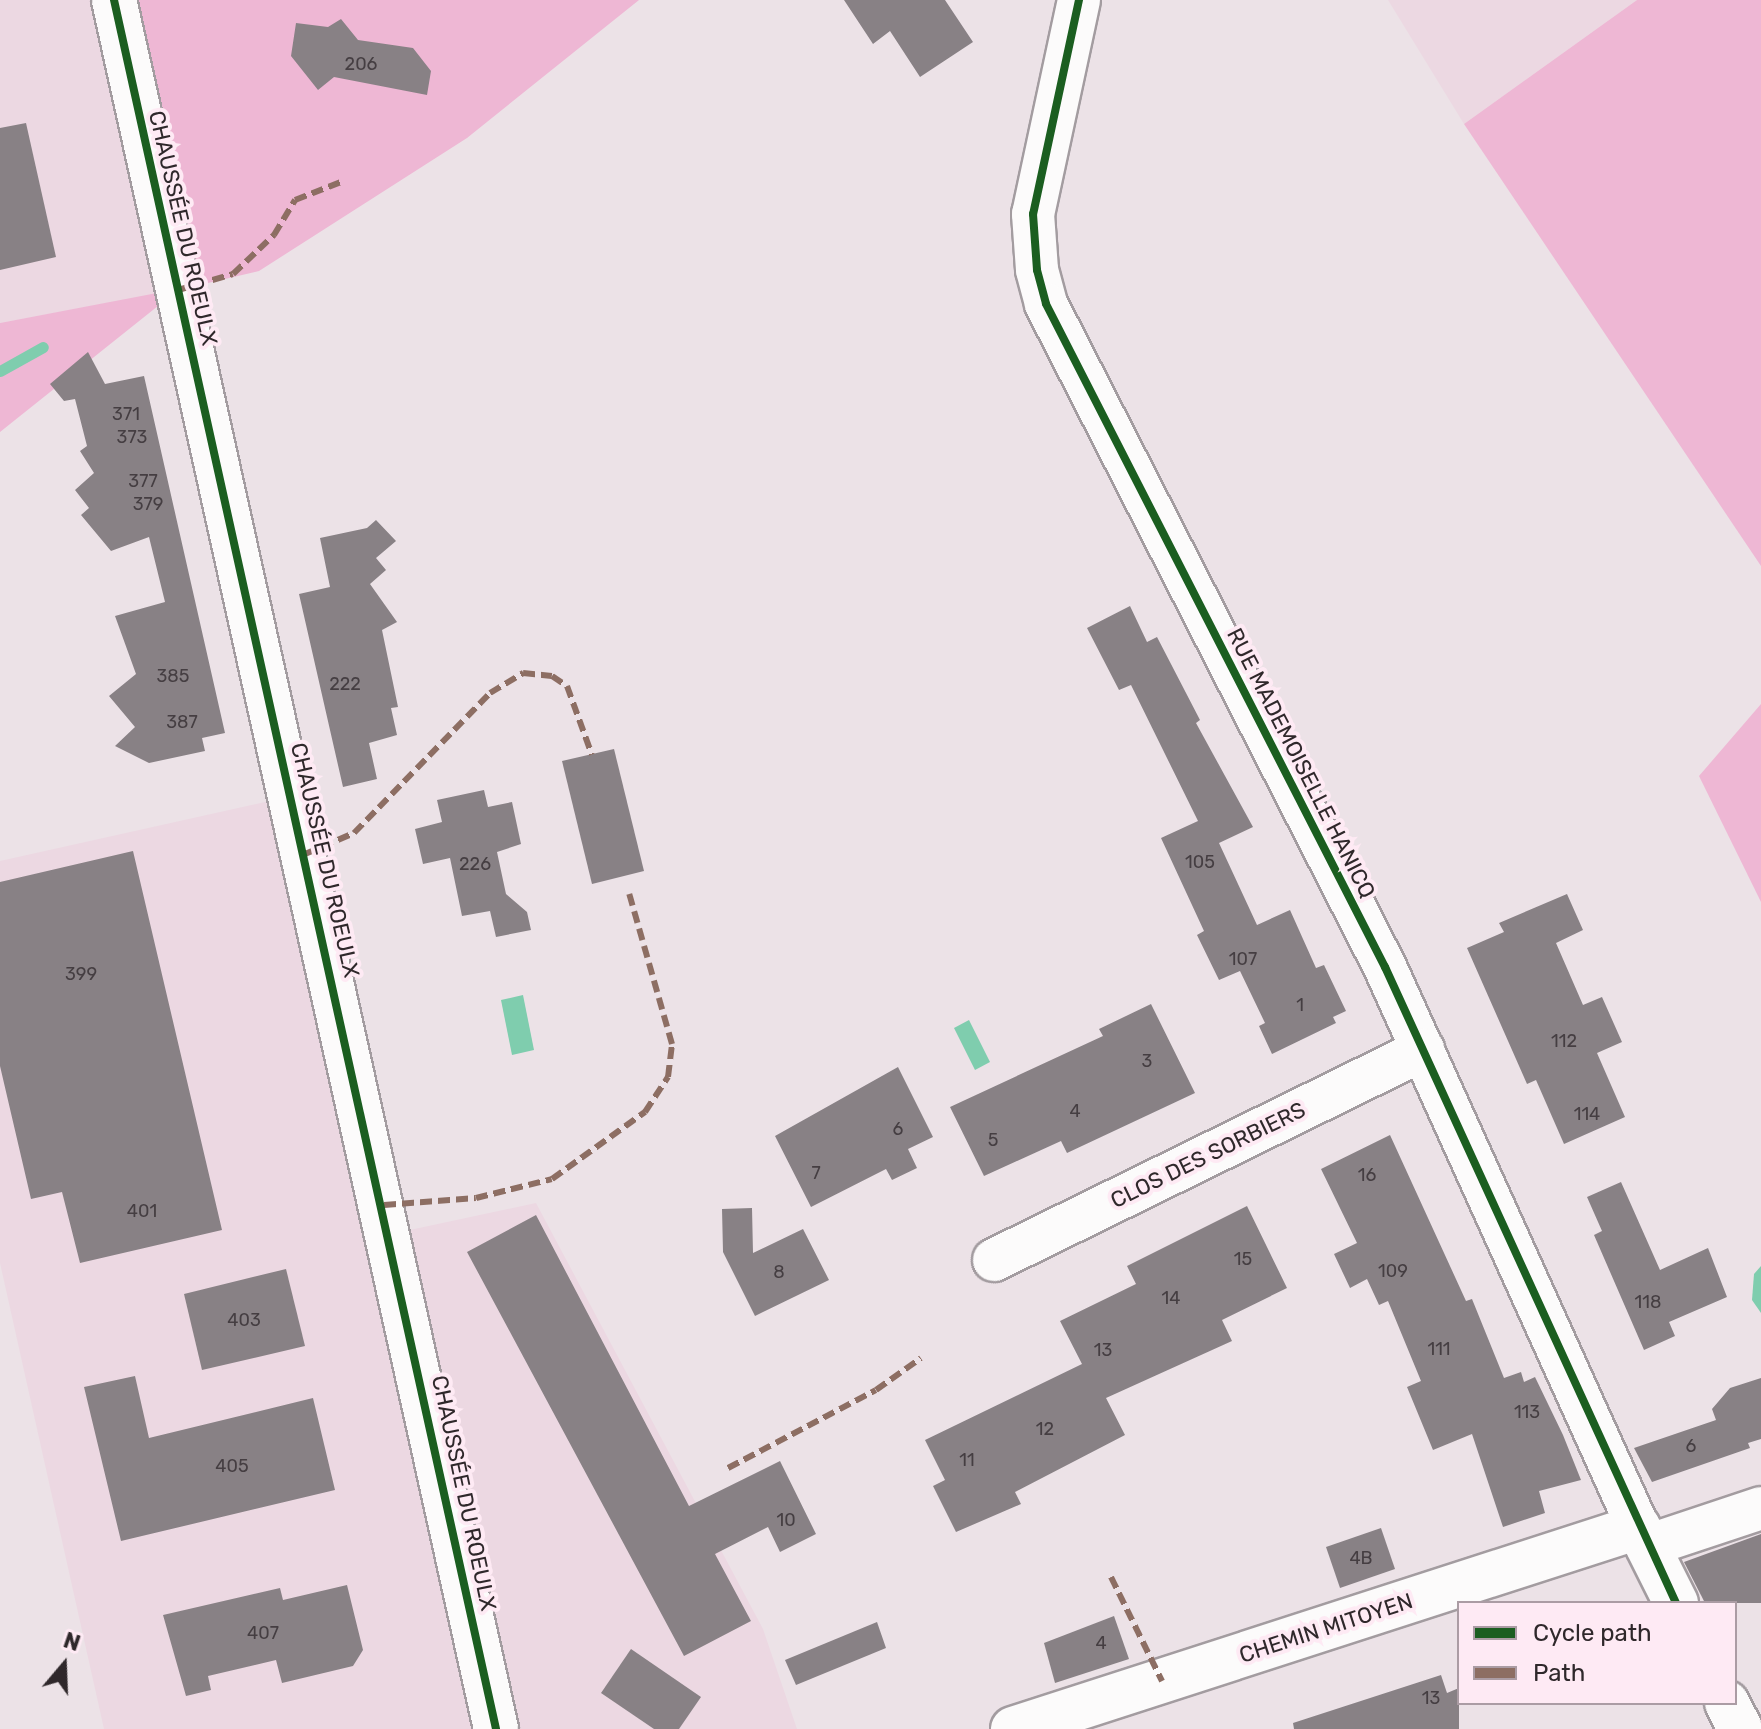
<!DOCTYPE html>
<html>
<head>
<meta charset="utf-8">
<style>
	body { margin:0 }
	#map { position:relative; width:1761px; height:1729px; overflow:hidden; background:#ece2e7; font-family:Rubik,sans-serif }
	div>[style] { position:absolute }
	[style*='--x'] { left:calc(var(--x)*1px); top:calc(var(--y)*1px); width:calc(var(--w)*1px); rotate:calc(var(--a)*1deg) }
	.built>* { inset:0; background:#ecd8e2 }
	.green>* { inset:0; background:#eeb7d4 }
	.water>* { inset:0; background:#7fcdae }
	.stream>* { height:11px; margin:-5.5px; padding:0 5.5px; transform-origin:5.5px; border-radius:5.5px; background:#7fcdae }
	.building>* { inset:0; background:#888185 }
	.roads { filter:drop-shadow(2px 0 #a39ca0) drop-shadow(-2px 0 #a39ca0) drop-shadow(0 2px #a39ca0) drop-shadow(0 -2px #a39ca0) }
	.minor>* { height:42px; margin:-21px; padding:0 21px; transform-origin:21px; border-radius:21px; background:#fcfbfb }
	.tertiary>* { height:44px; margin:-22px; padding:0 22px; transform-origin:22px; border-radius:22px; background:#fcfbfb }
	.primary>* { height:44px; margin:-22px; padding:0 22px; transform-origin:22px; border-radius:22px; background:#fcfbfb }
	.quiet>* { height:6px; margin-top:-3px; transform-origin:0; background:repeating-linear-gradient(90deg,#8d6e63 0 12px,transparent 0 18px) }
	.cycleway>* { height:8px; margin:-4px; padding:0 4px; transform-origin:4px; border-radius:4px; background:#1b5e20 }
	span { translate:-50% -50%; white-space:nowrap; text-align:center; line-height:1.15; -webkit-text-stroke:8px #feeaf4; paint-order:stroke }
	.number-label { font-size:18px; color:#453e42 }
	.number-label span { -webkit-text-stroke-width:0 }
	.street-label { font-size:22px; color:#2f282b }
	.legend { position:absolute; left:1457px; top:1601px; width:280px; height:104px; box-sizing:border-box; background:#feeaf4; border:2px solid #ab9ca4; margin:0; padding:10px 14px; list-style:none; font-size:24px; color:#2f282b }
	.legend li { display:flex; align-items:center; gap:16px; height:40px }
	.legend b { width:40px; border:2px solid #ab9ca4 }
	.north { position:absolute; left:24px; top:1625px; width:80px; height:80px; -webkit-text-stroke:6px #feeaf4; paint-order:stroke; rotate:19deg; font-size:22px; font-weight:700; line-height:32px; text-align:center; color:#2f282b }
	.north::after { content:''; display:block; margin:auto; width:28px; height:36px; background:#2f282b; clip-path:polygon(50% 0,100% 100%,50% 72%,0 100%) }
</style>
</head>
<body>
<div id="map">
	<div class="built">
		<div style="clip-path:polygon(0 0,114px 0,178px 290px,0 323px)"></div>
		<div style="clip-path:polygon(1388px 0,1637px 0,1464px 124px)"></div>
		<div style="clip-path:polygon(292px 796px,391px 1234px,536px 1203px,763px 1629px,797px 1729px,104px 1729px,0 1263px,0 861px)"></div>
	</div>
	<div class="green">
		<div style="clip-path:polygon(114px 0,639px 0,467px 138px,259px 271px,178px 290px,0 432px,0 323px,178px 289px)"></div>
		<div style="clip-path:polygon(1637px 0,1761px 0,1761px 566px,1464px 124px)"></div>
		<div style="clip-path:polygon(1761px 704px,1761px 902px,1699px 776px)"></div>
	</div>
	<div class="water">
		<div style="clip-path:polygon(523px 995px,534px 1050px,512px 1055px,501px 1000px)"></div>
		<div style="clip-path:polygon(969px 1020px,990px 1062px,975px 1070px,954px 1028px)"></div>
		<div style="clip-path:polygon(1761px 1266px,1761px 1313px,1752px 1300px,1754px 1274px)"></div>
	</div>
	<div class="stream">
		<div style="--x:0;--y:371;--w:49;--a:-29.2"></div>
	</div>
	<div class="building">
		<div style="clip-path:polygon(844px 0,945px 0,973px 42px,920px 77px,890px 31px,873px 44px)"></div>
		<div style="clip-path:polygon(341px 19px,358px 40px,413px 48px,431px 71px,427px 95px,334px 77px,318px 90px,291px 56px,296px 23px,328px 27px)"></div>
		<div style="clip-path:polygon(26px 123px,56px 257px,0 270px,0 128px)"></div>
		<div style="clip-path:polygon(88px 352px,105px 384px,144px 376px,225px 733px,202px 738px,205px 751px,149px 763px,115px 746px,135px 727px,109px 696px,136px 674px,115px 616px,165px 602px,149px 537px,111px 551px,81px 515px,89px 508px,75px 490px,94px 473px,80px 451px,87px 446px,75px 399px,64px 401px,50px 384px)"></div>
		<div style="clip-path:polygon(376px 520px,396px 541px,376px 558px,386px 570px,370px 584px,397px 622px,382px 630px,398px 707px,391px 708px,397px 735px,369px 743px,377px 779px,343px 787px,299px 594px,330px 587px,320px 538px,367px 528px)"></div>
		<div style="clip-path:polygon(1130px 606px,1147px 642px,1157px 637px,1200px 720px,1196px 723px,1253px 827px,1219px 843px,1257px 925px,1290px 910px,1316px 968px,1324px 965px,1346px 1011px,1333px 1017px,1336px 1023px,1272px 1054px,1259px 1026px,1265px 1023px,1240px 971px,1219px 980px,1197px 935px,1204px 931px,1161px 838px,1198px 821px,1131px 685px,1119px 690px,1087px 628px)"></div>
		<div style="clip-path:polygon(614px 749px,644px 871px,592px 884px,562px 761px)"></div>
		<div style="clip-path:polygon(484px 790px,488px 807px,512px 802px,521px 844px,497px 852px,506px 894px,527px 912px,531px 930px,496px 937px,490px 911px,462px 916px,450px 858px,423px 864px,415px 829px,442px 822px,437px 800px)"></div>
		<div style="clip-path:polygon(133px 851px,222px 1230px,80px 1263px,62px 1192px,31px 1199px,0 1066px,0 882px)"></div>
		<div style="clip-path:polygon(1567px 894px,1583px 930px,1556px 943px,1583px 1005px,1602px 997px,1622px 1042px,1597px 1053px,1625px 1117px,1564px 1144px,1536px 1080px,1527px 1084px,1467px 948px,1504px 932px,1499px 923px)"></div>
		<div style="clip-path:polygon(1151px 1004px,1195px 1093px,1067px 1153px,1061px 1141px,984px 1176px,950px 1107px,1103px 1036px,1099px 1029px)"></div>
		<div style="clip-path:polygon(898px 1067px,933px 1137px,908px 1149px,917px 1168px,892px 1180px,886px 1169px,811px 1207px,775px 1136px)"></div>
		<div style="clip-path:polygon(1390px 1135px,1466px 1301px,1472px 1299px,1504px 1378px,1521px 1372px,1524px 1382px,1535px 1377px,1563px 1435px,1581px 1480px,1539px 1491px,1545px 1513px,1503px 1527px,1472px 1434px,1433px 1450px,1407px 1387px,1421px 1381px,1388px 1301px,1379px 1305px,1367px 1279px,1350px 1288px,1334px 1254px,1357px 1243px,1321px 1169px)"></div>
		<div style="clip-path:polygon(1621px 1182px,1660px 1270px,1708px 1248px,1727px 1297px,1669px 1322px,1675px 1336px,1644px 1350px,1594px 1235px,1602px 1231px,1587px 1197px)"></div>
		<div style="clip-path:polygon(1247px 1206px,1287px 1288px,1222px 1320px,1232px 1341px,1106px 1398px,1125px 1435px,1015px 1492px,1021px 1504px,956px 1532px,933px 1486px,945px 1480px,925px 1440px,1082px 1364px,1060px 1321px,1136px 1284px,1127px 1266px)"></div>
		<div style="clip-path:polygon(752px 1208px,753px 1253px,803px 1229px,829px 1280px,755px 1316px,723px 1252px,722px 1209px)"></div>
		<div style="clip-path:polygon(536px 1215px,689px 1506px,780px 1461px,816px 1534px,780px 1552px,768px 1527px,715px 1554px,751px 1621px,684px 1656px,467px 1252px)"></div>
		<div style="clip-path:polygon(286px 1269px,305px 1346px,202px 1370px,184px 1294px)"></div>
		<div style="clip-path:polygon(135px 1376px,149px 1438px,313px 1398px,335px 1490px,121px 1541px,84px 1387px)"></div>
		<div style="clip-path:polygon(1761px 1378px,1761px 1439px,1748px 1443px,1750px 1448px,1652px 1482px,1634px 1448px,1716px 1420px,1712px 1409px,1730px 1388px)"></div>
		<div style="clip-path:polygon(1381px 1528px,1395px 1569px,1340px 1588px,1326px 1547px)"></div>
		<div style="clip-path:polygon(1761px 1534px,1761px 1603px,1705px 1603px,1684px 1562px)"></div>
		<div style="clip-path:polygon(347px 1585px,363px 1650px,353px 1666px,282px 1683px,276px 1660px,208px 1676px,211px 1690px,186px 1696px,163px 1615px,280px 1588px,283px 1600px)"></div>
		<div style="clip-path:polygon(1114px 1616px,1129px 1659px,1055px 1683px,1044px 1643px)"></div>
		<div style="clip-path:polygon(877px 1622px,886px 1648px,796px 1685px,785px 1660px)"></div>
		<div style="clip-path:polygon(631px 1649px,701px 1697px,679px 1729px,654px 1729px,601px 1693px)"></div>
		<div style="clip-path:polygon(1441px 1675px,1447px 1693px,1459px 1688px,1459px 1729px,1294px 1729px,1293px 1723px)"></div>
	</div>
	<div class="roads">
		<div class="minor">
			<div style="--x:1079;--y:0;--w:219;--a:102.1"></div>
			<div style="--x:1033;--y:214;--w:56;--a:85.9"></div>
			<div style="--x:1037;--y:270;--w:35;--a:75"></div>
			<div style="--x:1046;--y:304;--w:745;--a:62.92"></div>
			<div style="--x:1385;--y:967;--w:614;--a:65.69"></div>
			<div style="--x:994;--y:1260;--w:478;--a:-26.1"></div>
			<div style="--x:1647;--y:1546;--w:120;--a:-18.4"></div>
		</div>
		<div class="tertiary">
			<div style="--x:1727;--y:1703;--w:29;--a:63"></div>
			<div style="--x:1013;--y:1729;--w:657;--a:-17.91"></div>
			<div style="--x:1638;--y:1527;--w:85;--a:63.4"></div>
		</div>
		<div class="primary">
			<div style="--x:114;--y:0;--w:1771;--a:77.54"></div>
		</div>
	</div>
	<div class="quiet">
		<div style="--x:178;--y:290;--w:57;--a:-16.2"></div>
		<div style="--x:233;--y:274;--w:57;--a:-43.6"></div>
		<div style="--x:274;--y:235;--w:41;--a:-59"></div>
		<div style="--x:295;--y:200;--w:49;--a:-21.4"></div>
		<div style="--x:305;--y:854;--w:53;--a:-23.2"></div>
		<div style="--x:354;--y:833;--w:195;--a:-45.8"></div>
		<div style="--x:490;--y:693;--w:39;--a:-31"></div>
		<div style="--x:523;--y:673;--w:29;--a:6"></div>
		<div style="--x:552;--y:676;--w:18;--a:34"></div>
		<div style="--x:567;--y:686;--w:73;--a:70.1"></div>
		<div style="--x:384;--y:1205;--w:92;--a:-4.4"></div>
		<div style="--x:476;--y:1198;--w:78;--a:-14"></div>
		<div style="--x:552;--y:1179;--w:115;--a:-35.8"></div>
		<div style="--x:645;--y:1112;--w:42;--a:-56.7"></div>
		<div style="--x:668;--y:1077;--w:33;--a:-83"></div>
		<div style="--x:672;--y:1044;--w:157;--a:-105.9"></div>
		<div style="--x:728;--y:1468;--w:167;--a:-27.8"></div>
		<div style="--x:876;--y:1390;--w:55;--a:-35.4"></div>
		<div style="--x:1111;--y:1577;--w:116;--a:63.9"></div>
	</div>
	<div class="cycleway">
		<div style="--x:114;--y:0;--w:1771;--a:77.54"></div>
		<div style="--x:1079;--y:0;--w:219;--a:102.1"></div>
		<div style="--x:1033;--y:214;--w:56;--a:85.9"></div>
		<div style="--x:1037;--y:270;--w:35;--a:75"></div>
		<div style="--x:1046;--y:304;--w:745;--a:62.92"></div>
		<div style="--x:1385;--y:967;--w:699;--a:65.41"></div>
	</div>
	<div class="number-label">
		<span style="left:361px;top:64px">206</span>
		<span style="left:126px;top:414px">371</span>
		<span style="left:132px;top:437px">373</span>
		<span style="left:143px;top:481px">377</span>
		<span style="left:148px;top:504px">379</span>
		<span style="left:173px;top:676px">385</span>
		<span style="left:345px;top:684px">222</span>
		<span style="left:182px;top:722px">387</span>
		<span style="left:1200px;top:862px">105</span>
		<span style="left:475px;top:864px">226</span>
		<span style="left:1243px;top:959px">107</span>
		<span style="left:81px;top:974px">399</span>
		<span style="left:1300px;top:1005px">1</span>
		<span style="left:1564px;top:1041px">112</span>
		<span style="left:1147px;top:1061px">3</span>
		<span style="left:1075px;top:1111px">4</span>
		<span style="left:1587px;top:1114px">114</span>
		<span style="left:898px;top:1129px">6</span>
		<span style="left:993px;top:1140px">5</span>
		<span style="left:816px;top:1173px">7</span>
		<span style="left:1367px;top:1175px">16</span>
		<span style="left:142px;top:1211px">401</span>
		<span style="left:1243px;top:1259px">15</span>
		<span style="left:1393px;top:1271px">109</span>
		<span style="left:779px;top:1272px">8</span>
		<span style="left:1171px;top:1298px">14</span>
		<span style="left:1648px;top:1302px">118</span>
		<span style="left:244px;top:1320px">403</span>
		<span style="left:1439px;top:1349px">111</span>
		<span style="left:1103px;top:1350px">13</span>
		<span style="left:1527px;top:1412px">113</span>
		<span style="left:1045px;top:1429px">12</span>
		<span style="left:1691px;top:1446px">6</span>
		<span style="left:967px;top:1460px">11</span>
		<span style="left:232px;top:1466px">405</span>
		<span style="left:786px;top:1520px">10</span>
		<span style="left:1361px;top:1558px">4B</span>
		<span style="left:263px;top:1633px">407</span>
		<span style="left:1101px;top:1643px">4</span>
		<span style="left:1431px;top:1698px">13</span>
	</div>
	<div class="street-label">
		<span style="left:183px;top:228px;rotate:77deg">CHAUSSÉE DU ROEULX</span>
		<span style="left:1301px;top:763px;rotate:63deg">RUE MADEMOISELLE HANICQ</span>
		<span style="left:325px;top:860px;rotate:77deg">CHAUSSÉE DU ROEULX</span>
		<span style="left:1208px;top:1155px;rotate:-26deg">CLOS DES SORBIERS</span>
		<span style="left:464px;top:1493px;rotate:78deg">CHAUSSÉE DU ROEULX</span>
		<span style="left:1326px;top:1628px;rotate:-18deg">CHEMIN MITOYEN</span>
	</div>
	<ul class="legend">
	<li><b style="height:10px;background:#1b5e20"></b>Cycle path</li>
	<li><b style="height:10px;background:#8d6e63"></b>Path</li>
	</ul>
	<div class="north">N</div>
</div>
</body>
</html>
